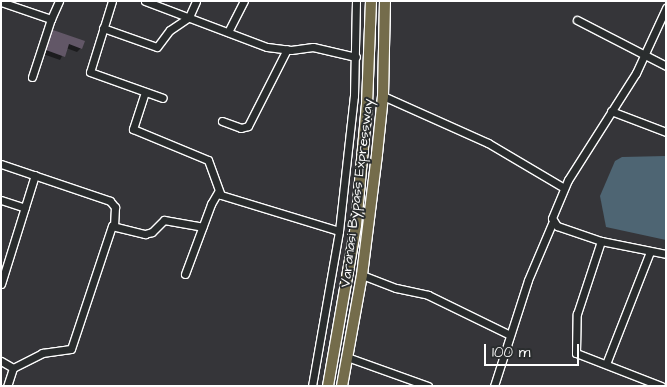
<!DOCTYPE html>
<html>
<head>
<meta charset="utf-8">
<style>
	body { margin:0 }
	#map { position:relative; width:667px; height:387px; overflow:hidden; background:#353539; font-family:"Architects Daughter",sans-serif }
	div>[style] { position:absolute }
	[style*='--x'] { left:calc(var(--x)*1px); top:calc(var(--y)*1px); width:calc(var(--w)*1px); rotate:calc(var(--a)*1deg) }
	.water>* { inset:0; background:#4e6573 }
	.shadow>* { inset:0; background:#0007 }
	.building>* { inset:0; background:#625767 }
	.roads { filter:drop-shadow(1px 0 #fff) drop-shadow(-1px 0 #fff) drop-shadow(0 1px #fff) drop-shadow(0 -1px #fff) }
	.minor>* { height:7px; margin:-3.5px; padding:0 3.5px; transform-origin:3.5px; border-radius:3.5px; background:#2a2d2e }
	.highway>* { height:10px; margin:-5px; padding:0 5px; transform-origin:5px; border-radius:5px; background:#746c4b }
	span { translate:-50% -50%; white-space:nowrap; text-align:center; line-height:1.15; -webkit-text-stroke:4px #2a2d2e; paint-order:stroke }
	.street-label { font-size:14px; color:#fff }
	.frame { position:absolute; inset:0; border:2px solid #fff; pointer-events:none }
	.scale { position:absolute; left:484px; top:344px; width:95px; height:22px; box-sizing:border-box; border:2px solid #fff; border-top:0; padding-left:6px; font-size:15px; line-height:18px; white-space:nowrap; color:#fff; -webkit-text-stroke:4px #2a2d2e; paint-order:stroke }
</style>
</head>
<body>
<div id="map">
	<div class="water">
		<div style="clip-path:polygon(666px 156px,666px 240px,606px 227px,600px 196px,615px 161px,622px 157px)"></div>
	</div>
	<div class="shadow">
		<div style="clip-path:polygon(53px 31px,81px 48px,77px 52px,66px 48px,60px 60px,43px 54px)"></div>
	</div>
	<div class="building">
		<div style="clip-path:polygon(53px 30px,85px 41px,82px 49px,69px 44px,65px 57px,46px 50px)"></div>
	</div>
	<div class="roads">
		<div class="minor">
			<div style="--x:112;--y:1;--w:74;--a:107.2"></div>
			<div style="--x:90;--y:72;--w:77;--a:19.6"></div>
			<div style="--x:145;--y:1;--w:130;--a:20.7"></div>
			<div style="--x:267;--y:47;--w:24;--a:7"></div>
			<div style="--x:291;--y:50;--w:22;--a:-8"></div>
			<div style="--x:313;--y:47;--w:44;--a:13.1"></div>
			<div style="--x:1;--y:2;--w:53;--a:18.8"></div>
			<div style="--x:51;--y:19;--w:20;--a:-66"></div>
			<div style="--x:577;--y:20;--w:100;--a:27.3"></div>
			<div style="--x:103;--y:28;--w:57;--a:19.4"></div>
			<div style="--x:157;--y:47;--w:21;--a:-53"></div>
			<div style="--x:170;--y:30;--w:23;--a:-34"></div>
			<div style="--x:189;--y:17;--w:17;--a:-66"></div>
			<div style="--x:228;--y:32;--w:35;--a:-63"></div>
			<div style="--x:32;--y:77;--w:61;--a:-71.9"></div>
			<div style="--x:145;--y:92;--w:39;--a:108"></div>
			<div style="--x:133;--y:129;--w:81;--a:22.5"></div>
			<div style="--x:208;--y:160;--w:37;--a:70"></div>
			<div style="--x:221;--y:195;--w:123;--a:17"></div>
			<div style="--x:383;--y:96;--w:115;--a:24.1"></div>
			<div style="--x:488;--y:143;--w:88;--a:30.6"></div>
			<div style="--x:611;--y:111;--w:59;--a:20.9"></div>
			<div style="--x:222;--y:121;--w:20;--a:20"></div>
			<div style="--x:241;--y:128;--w:7;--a:-16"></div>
			<div style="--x:248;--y:126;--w:86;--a:-63.1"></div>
			<div style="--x:1;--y:164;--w:115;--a:18.7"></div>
			<div style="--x:110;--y:201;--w:8;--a:50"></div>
			<div style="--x:115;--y:207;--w:19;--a:93"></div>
			<div style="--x:1;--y:200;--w:25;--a:18"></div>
			<div style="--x:601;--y:241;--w:66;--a:11.3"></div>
			<div style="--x:185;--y:274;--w:75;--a:-69.6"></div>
			<div style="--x:211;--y:204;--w:14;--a:-60"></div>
			<div style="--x:362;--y:275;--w:36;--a:21"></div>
			<div style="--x:396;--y:288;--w:33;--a:12"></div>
			<div style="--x:428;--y:295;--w:91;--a:26"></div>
			<div style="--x:1;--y:284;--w:114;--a:-72.7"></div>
			<div style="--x:347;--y:357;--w:86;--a:19.7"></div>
			<div style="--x:1;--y:361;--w:14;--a:30"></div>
			<div style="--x:13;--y:368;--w:19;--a:108"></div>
			<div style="--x:606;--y:364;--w:120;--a:-68.6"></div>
			<div style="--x:13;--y:368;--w:33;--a:-27"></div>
			<div style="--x:42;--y:353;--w:29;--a:-8"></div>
			<div style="--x:71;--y:349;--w:130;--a:-71.6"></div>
			<div style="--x:112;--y:226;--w:34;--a:14"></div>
			<div style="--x:145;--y:234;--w:7;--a:-16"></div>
			<div style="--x:152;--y:232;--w:17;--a:-45"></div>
			<div style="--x:164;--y:220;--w:39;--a:10"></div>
			<div style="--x:312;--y:386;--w:157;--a:-80.1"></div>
			<div style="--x:339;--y:231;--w:136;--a:-83.7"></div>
			<div style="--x:354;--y:96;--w:95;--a:-88.8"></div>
			<div style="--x:494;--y:386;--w:111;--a:-72.2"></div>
			<div style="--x:528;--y:280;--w:64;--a:-67"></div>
			<div style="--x:661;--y:386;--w:91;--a:-158.8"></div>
			<div style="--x:576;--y:353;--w:39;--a:-89"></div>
			<div style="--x:577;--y:314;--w:77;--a:-71.8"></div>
			<div style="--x:601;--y:241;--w:46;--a:-161.2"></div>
			<div style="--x:557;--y:226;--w:9;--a:-122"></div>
			<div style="--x:552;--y:218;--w:41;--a:-67.2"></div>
			<div style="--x:568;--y:180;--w:127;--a:-57.6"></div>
			<div style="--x:636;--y:73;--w:72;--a:-65.2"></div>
		</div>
		<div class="highway">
			<div style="--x:328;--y:386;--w:163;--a:-80.1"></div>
			<div style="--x:356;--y:225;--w:121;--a:-84.8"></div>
			<div style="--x:367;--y:105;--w:104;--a:-87.8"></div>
			<div style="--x:342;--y:386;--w:113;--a:-79.8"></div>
			<div style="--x:362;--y:275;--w:122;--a:-82.9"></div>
			<div style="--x:377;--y:154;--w:58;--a:-84.1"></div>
			<div style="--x:383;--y:96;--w:95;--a:-88.8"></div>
		</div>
	</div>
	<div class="street-label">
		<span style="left:357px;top:193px;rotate:-83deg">Varanasi Bypass Expressway</span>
	</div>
	<div class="frame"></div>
	<div class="scale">100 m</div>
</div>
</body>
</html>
